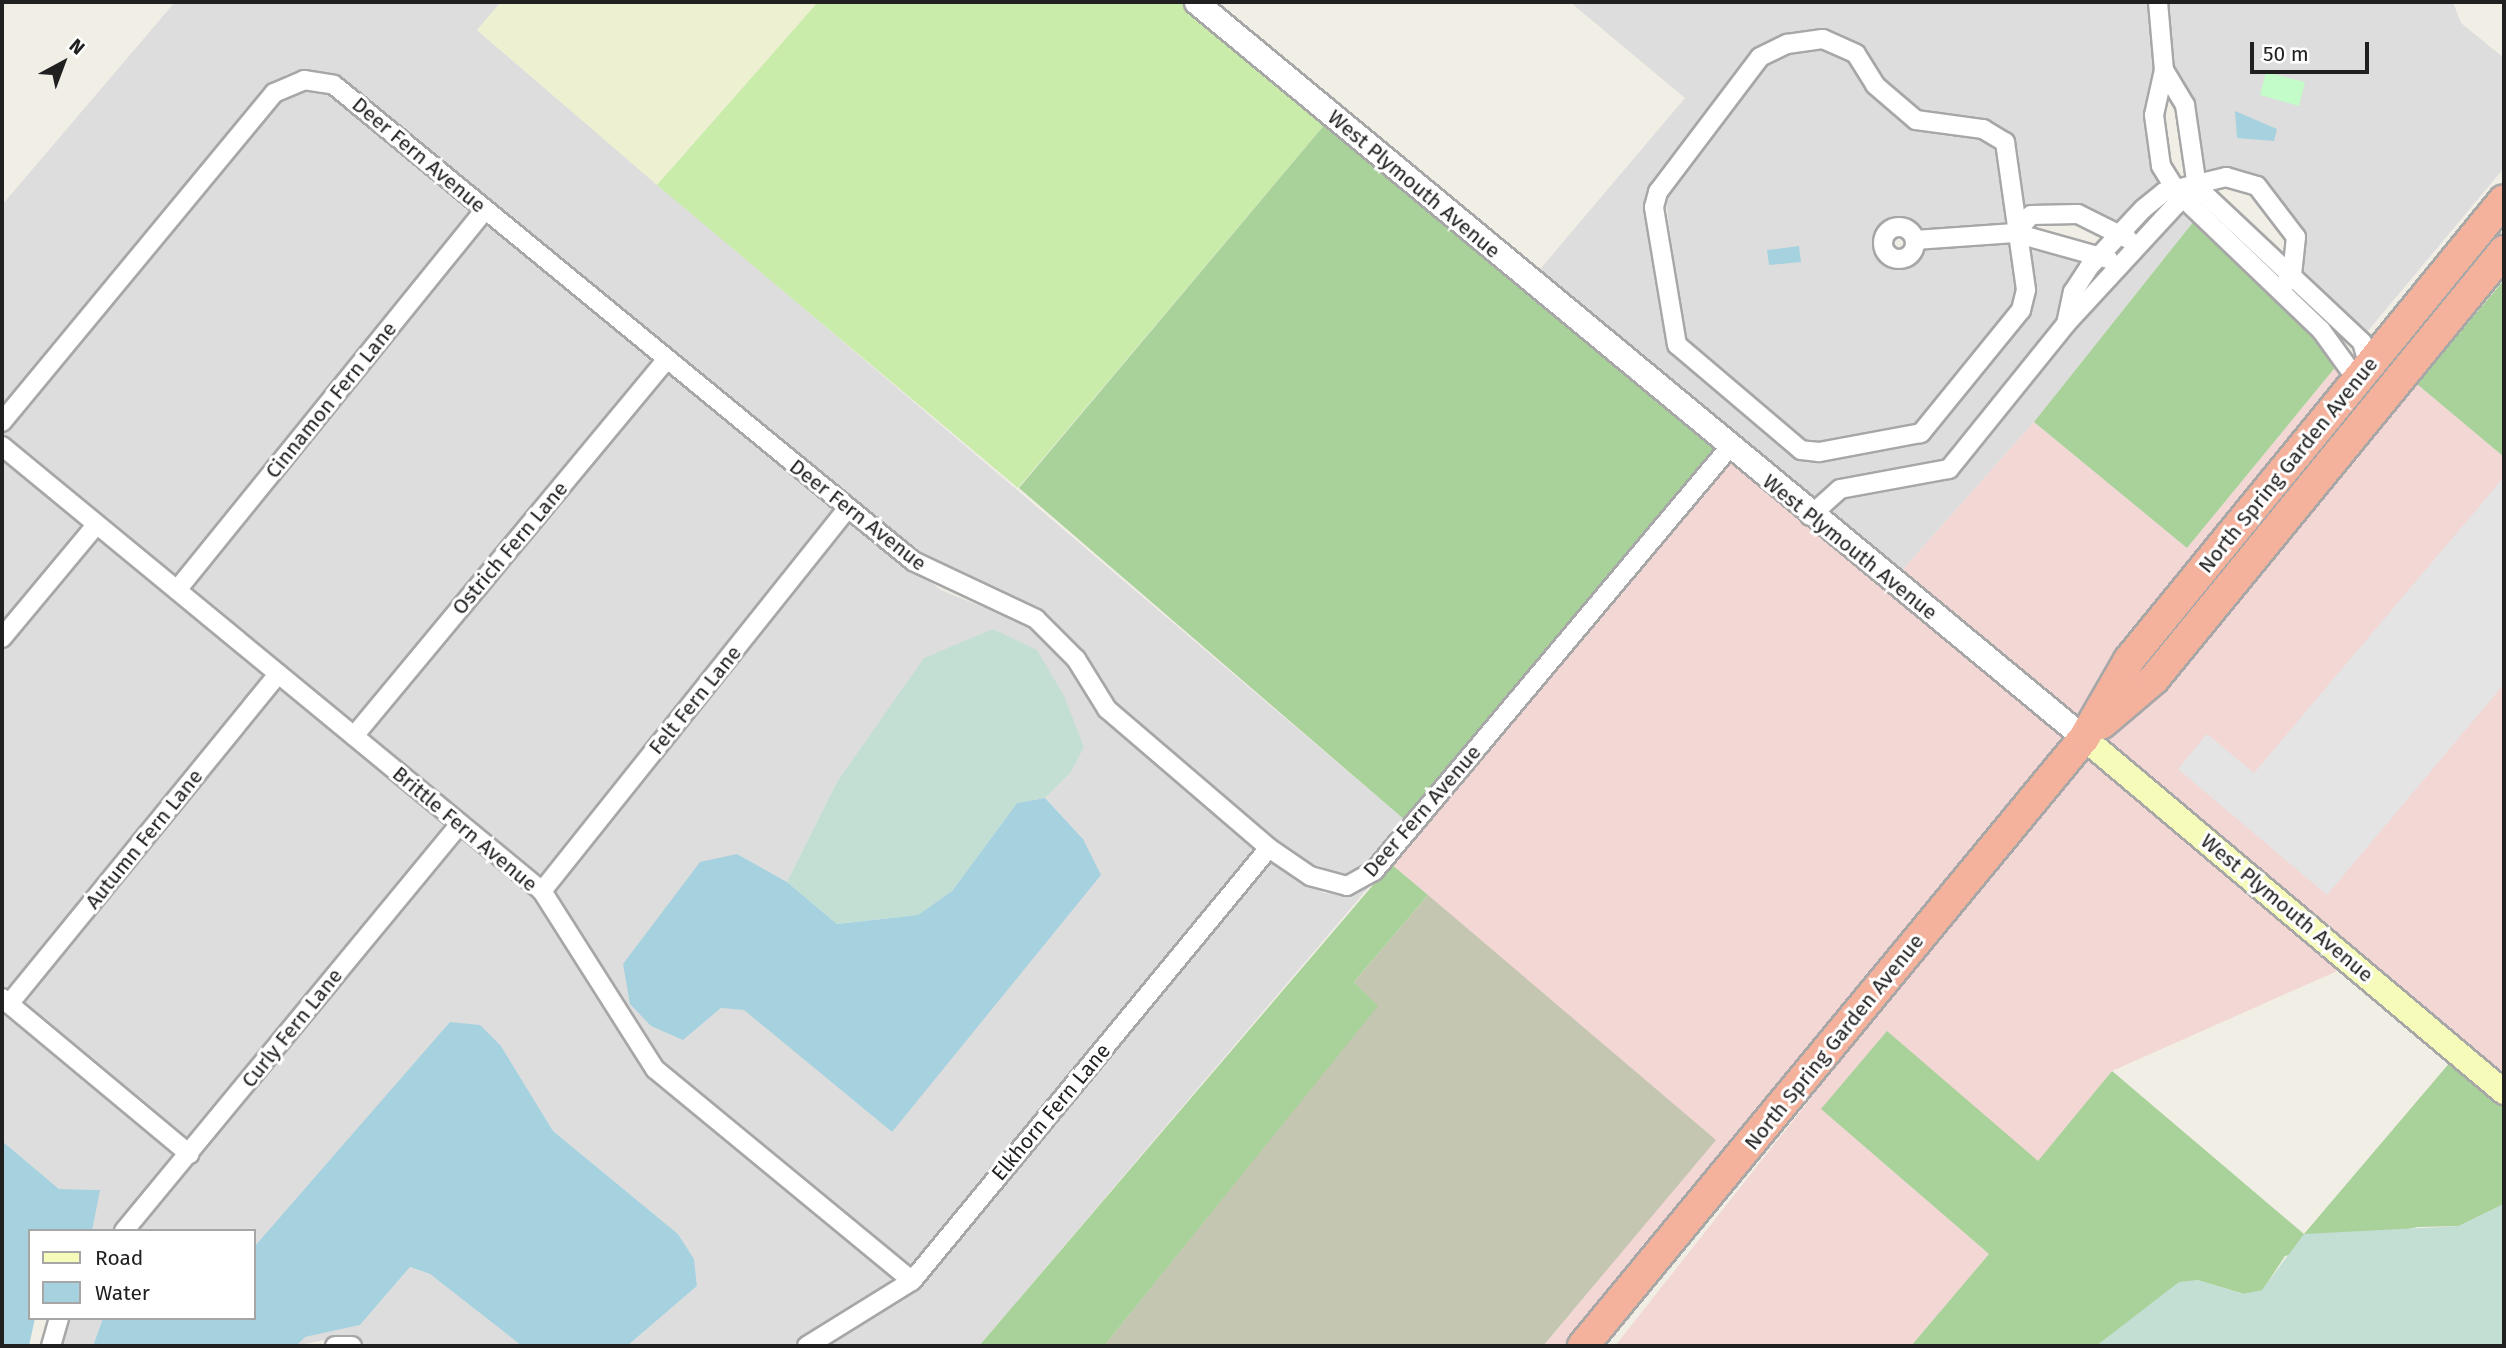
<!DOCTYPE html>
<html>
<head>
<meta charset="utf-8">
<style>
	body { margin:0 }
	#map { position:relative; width:2506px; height:1348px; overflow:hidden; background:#f1eee6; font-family:"Fira Sans",sans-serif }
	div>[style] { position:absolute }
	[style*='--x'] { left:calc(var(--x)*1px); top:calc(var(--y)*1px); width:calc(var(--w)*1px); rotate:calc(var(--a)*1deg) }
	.residential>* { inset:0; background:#dedddd }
	.commercial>* { inset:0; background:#f2d7d5 }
	.construction>* { inset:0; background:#c5c6b1 }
	.farmland>* { inset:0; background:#edf0d1 }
	.grass>* { inset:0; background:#c9ecab }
	.forest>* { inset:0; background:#a9d19a }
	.wetland>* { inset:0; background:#c3dfd3 }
	.park>* { inset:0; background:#c3fbc9 }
	.parking>* { inset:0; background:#e4e4e4 }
	.water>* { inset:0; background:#a6d1df }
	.roads { filter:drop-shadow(2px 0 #a7a7a7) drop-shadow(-2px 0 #a7a7a7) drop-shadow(0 2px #a7a7a7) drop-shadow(0 -2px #a7a7a7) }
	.minor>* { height:18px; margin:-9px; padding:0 9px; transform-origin:9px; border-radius:9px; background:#fff }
	.minor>.ring { margin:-9px; padding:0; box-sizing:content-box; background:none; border:18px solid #fff; border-radius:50% }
	.tertiary>* { height:23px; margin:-11.5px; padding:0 11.5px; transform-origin:11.5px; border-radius:11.5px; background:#fff }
	.secondary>* { height:24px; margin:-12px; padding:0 12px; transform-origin:12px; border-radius:12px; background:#f6fbba }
	.trunk>* { height:30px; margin:-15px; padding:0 15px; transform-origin:15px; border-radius:15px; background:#f4b29d }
	span { translate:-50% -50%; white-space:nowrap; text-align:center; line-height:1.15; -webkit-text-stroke:6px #fff; paint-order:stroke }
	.street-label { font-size:21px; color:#202020 }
	.frame { position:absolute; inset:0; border:4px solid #202020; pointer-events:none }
	.legend { position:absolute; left:28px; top:1229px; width:228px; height:91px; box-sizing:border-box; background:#fff; border:2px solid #a6a6a6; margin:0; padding:9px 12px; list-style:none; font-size:21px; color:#202020 }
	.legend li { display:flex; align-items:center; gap:14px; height:35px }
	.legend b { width:35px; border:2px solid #a6a6a6 }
	.north { position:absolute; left:28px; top:28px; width:70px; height:70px; -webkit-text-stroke:5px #fff; paint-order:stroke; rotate:41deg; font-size:19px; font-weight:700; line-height:28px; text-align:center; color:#202020 }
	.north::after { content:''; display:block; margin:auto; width:24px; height:32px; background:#202020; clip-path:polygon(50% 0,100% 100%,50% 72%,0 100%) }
	.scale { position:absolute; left:2250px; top:42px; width:119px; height:32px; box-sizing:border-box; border:4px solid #202020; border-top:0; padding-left:9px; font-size:21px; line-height:24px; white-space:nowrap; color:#202020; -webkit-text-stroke:5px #fff; paint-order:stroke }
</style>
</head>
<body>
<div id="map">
	<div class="residential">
		<div style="clip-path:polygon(175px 2px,501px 2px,478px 31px,1406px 821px,1369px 864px,1347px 877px,1295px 857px,1114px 703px,1083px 652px,1042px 612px,918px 554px,334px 73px,287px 74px,268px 88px,2px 409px,2px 205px)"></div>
		<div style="clip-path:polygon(1570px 2px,2149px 2px,2155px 67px,2146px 117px,2152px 168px,2161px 184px,2120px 223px,2079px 205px,2032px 206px,2022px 213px,2018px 150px,2004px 128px,1921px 112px,1882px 79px,1863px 47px,1840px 34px,1803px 32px,1756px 50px,1651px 187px,1645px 210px,1670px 351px,1795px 458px,1819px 461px,1923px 441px,2029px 312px,2035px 287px,2027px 250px,2086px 259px,2058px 320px,1945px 461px,1839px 481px,1810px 504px,1536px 274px,1685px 98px)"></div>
		<div style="clip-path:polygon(2166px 2px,2453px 2px,2461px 23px,2504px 58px,2504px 168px,2366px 333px,2302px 269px,2303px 232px,2263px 180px,2228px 168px,2205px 175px,2193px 101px,2172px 62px)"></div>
		<div style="clip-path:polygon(1803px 49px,1834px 51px,1850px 61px,1877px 102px,1912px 128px,1987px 140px,2002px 157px,2006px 225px,1891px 235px,1891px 252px,2008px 243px,2018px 291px,2014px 306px,1916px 426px,1906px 431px,1805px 442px,1685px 341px,1665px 195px,1765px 63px)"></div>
		<div style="clip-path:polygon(304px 89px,329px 93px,473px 213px,176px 578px,2px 435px,280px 99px)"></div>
		<div style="clip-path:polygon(2182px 210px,2194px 221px,2034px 422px,1898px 575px,1823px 515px,1844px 497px,1954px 475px,2074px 327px)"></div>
		<div style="clip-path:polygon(485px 223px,654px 362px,354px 724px,189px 588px)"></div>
		<div style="clip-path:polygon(666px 372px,836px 510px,542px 879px,366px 734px)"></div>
		<div style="clip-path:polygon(2px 458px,84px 526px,2px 626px)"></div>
		<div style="clip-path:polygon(evenodd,848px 521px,941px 590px,1030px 626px,1068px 664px,1101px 716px,1257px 850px,911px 1268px,662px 1062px,553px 891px,848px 521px,1071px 772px,1045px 798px,1083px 839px,892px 1132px,744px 1009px,721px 1008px,683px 1040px,737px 854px,787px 882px,837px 782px,1071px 772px)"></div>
		<div style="clip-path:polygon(97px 537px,266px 676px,9px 992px,2px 986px,2px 651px)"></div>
		<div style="clip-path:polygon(279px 687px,448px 826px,188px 1141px,21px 1002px)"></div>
		<div style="clip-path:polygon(460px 836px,535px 898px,648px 1075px,897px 1280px,791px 1346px,627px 1346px,697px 1286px,694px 1259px,678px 1234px,553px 1131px,501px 1046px,451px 1022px,254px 1247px,254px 1231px,135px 1231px)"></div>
		<div style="clip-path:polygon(1270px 861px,1324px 893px,1350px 894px,1374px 881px,979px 1346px,822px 1346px,913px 1293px)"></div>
		<div style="clip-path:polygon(2px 1010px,177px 1156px,114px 1231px,92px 1231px,99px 1190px,59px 1189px,2px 1141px)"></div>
		<div style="clip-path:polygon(410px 1267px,430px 1274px,522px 1346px,372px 1346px,337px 1337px,296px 1346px,304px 1337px,360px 1325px)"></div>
		<div style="clip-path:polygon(68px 1318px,103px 1318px,93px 1346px,59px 1346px)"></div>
	</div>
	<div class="commercial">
		<div style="clip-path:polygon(2338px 364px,2347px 380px,2083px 725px,1898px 575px,2034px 422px,2187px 548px)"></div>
		<div style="clip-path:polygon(2410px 378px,2504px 457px,2504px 1080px,2098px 737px)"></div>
		<div style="clip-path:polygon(1730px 461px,2072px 740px,1573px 1346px,1543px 1346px,1715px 1140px,1391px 864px)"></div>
		<div style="clip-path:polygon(2085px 751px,2344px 968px,2112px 1071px,2038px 1162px,1821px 1109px,1989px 1254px,1911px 1346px,1615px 1346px)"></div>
	</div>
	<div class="construction">
		<div style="clip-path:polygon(1428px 895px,1716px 1140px,1543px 1346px,1104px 1346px,1377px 1006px,1354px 982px)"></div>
	</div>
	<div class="farmland">
		<div style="clip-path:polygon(501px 2px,591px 3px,818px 2px,657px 185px,477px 30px)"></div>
	</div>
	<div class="grass">
		<div style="clip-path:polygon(818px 2px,1181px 2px,1326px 123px,1018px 488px,657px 185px)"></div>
	</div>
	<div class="forest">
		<div style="clip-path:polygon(1326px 123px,1717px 450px,1406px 821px,1019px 488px)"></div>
		<div style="clip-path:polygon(2194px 221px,2275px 295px,2338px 364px,2187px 548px,2034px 422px)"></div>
		<div style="clip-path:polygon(2504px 280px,2504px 457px,2417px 384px)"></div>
		<div style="clip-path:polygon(1391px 864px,1428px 895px,1354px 982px,1378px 1006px,1104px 1346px,979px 1346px)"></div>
		<div style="clip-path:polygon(1887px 1031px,2038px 1161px,2112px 1071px,2304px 1234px,2452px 1060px,2504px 1104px,2504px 1204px,2459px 1226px,2418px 1227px,2285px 1256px,2262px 1291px,2244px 1294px,2197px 1280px,2096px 1346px,1911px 1346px,1989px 1254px,1821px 1109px)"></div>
	</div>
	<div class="wetland">
		<div style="clip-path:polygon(993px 629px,1037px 650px,1064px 696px,1084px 747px,1071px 772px,1045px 798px,1017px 803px,952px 891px,918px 915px,837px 924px,787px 882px,837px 782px,924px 658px)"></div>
		<div style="clip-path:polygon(2504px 1204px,2504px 1346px,2096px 1346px,2179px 1282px,2197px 1280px,2244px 1294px,2262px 1290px,2304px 1234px,2459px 1226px)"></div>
	</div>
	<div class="park">
		<div style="clip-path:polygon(2266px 72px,2305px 82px,2299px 106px,2260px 95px)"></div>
	</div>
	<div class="parking">
		<div style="clip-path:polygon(2504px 477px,2504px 684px,2327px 895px,2178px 769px,2207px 734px,2254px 773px)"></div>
	</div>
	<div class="water">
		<div style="clip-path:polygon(2235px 111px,2277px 129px,2274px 141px,2237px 138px)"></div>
		<div style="clip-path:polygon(1799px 246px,1801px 262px,1769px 265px,1767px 250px)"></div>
		<div style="clip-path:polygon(1045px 798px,1083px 839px,1101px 875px,892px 1132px,744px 1010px,721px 1008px,683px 1040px,651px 1026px,630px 1004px,623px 964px,700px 862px,737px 854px,787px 882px,837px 924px,918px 915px,952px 891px,1017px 803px)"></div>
		<div style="clip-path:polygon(450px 1022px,480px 1025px,501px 1046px,553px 1131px,678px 1234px,694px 1259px,697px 1286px,627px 1346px,522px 1346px,430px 1274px,410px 1267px,360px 1325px,305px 1337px,296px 1346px,93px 1346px,103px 1318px,254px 1318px,254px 1247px)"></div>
		<div style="clip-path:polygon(2px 1141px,59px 1189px,100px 1190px,92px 1231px,30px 1231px,30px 1318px,35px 1318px,29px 1346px,2px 1346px)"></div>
	</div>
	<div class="roads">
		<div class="minor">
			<div style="--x:2158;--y:2;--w:68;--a:85"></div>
			<div style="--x:2164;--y:70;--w:46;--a:102.5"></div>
			<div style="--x:2154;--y:115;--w:51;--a:82.2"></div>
			<div style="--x:2161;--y:166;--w:32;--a:58"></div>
			<div style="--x:2178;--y:193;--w:198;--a:43.8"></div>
			<div style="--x:2321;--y:330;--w:62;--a:54.2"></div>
			<div style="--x:1823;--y:39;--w:36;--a:24"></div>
			<div style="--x:1856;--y:54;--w:36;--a:58"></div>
			<div style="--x:1875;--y:85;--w:54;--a:40.5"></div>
			<div style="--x:1916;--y:120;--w:68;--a:7.7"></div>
			<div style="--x:1983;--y:129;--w:26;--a:31"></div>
			<div style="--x:2005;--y:142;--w:149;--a:81.9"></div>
			<div style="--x:2026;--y:290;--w:21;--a:104"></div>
			<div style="--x:2021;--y:310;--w:159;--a:129.1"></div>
			<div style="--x:1921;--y:433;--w:104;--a:169.4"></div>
			<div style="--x:1819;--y:452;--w:18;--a:-174"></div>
			<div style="--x:1801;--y:450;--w:162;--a:-139.7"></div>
			<div style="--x:1677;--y:345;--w:140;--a:-99.5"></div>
			<div style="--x:1654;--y:207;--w:16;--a:-75"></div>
			<div style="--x:1658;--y:192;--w:169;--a:-52.9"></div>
			<div style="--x:1760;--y:57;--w:30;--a:-26"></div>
			<div style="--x:1787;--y:44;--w:36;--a:-8"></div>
			<div style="--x:2164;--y:70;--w:41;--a:59"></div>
			<div style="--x:2185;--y:105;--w:83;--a:81.7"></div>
			<div style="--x:2197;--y:187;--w:226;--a:43.2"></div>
			<div style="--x:2362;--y:342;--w:26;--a:74"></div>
			<div class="ring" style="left:1883px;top:227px;width:14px;height:14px"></div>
			<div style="--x:2015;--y:233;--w:24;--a:-48"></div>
			<div style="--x:2031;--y:215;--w:47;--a:-1.2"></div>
			<div style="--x:2078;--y:214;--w:56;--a:26.6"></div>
			<div style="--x:1915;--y:240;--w:100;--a:-4"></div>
			<div style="--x:2015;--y:233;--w:97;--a:15.6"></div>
			<div style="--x:2066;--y:324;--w:33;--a:-78"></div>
			<div style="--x:2073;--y:292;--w:30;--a:-57"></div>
			<div style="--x:2089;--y:267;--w:79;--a:-47"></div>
			<div style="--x:2143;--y:209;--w:27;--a:-39"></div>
			<div style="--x:2164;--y:192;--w:64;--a:-13.6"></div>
			<div style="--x:2226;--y:177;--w:32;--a:16"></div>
			<div style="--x:2257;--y:186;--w:64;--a:52.6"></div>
			<div style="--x:2296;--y:237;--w:36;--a:96"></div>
			<div style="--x:2292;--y:273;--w:18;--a:124"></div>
			<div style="--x:2;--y:422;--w:427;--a:-50.4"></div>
			<div style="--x:274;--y:93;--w:33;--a:-23"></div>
			<div style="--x:304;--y:80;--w:30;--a:9"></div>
			<div style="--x:334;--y:85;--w:750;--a:39.42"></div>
			<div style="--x:913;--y:561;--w:136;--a:25.2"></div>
			<div style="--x:1036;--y:619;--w:57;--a:45"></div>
			<div style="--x:1076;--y:659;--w:59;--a:58.2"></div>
			<div style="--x:1107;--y:709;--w:213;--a:40.6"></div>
			<div style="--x:1269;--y:848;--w:50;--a:34.3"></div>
			<div style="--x:1310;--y:876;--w:38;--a:15"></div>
			<div style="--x:1347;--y:886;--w:31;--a:-29"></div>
			<div style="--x:1374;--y:871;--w:552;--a:-50"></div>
			<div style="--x:2;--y:446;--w:700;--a:39.49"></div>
			<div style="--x:542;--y:891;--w:211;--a:57.6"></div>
			<div style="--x:655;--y:1069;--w:333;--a:39.5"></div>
			<div style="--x:1810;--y:516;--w:40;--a:-42"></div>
			<div style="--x:1840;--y:489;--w:111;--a:-10.4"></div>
			<div style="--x:1949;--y:469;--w:186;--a:-51.1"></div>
			<div style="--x:2066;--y:324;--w:162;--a:-47.3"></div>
			<div style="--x:2176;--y:205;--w:12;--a:-81"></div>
			<div style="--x:177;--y:590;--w:489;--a:-51"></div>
			<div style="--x:2;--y:638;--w:148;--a:-50.2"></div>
			<div style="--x:354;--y:736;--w:489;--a:-50.3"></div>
			<div style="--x:542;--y:891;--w:490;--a:-51.4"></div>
			<div style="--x:2;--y:998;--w:244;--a:39.8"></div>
			<div style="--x:9;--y:1004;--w:426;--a:-50.8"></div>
			<div style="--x:124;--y:1231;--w:528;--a:-50.46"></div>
			<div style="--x:51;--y:1346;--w:29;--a:-74"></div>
			<div style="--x:335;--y:1346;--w:17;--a:0"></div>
			<div style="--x:807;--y:1346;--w:123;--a:-31.8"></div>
			<div style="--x:912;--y:1281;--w:561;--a:-50.5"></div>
		</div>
		<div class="tertiary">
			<div style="--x:1196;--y:2;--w:1153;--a:39.65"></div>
		</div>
		<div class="secondary">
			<div style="--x:2084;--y:738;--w:549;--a:40.13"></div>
		</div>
		<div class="trunk">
			<div style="--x:2101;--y:724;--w:70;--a:-40.3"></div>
			<div style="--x:2154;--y:679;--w:553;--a:-50.73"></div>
			<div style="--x:1583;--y:1346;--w:788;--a:-50.51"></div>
			<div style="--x:2084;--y:738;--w:90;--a:-60"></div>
			<div style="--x:2129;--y:660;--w:593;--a:-50.81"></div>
		</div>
	</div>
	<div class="street-label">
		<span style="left:419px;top:155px;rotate:40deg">Deer Fern Avenue</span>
		<span style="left:1414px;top:184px;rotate:40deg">West Plymouth Avenue</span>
		<span style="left:331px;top:400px;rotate:-51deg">Cinnamon Fern Lane</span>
		<span style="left:2288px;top:465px;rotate:-51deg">North Spring Garden Avenue</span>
		<span style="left:858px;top:515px;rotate:38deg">Deer Fern Avenue</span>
		<span style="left:1850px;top:547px;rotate:39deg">West Plymouth Avenue</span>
		<span style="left:510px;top:548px;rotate:-50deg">Ostrich Fern Lane</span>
		<span style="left:695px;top:700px;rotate:-51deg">Felt Fern Lane</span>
		<span style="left:1422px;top:811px;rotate:-49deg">Deer Fern Avenue</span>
		<span style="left:465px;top:829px;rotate:40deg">Brittle Fern Avenue</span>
		<span style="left:144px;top:839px;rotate:-51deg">Autumn Fern Lane</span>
		<span style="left:2287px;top:908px;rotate:40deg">West Plymouth Avenue</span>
		<span style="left:292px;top:1028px;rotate:-51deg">Curly Fern Lane</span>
		<span style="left:1834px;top:1042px;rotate:-51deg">North Spring Garden Avenue</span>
		<span style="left:1051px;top:1112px;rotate:-50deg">Elkhorn Fern Lane</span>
	</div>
	<div class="frame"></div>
	<ul class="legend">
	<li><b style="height:9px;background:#f6fbba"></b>Road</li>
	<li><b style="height:19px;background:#a6d1df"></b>Water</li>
	</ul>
	<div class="north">N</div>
	<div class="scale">50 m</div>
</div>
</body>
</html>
